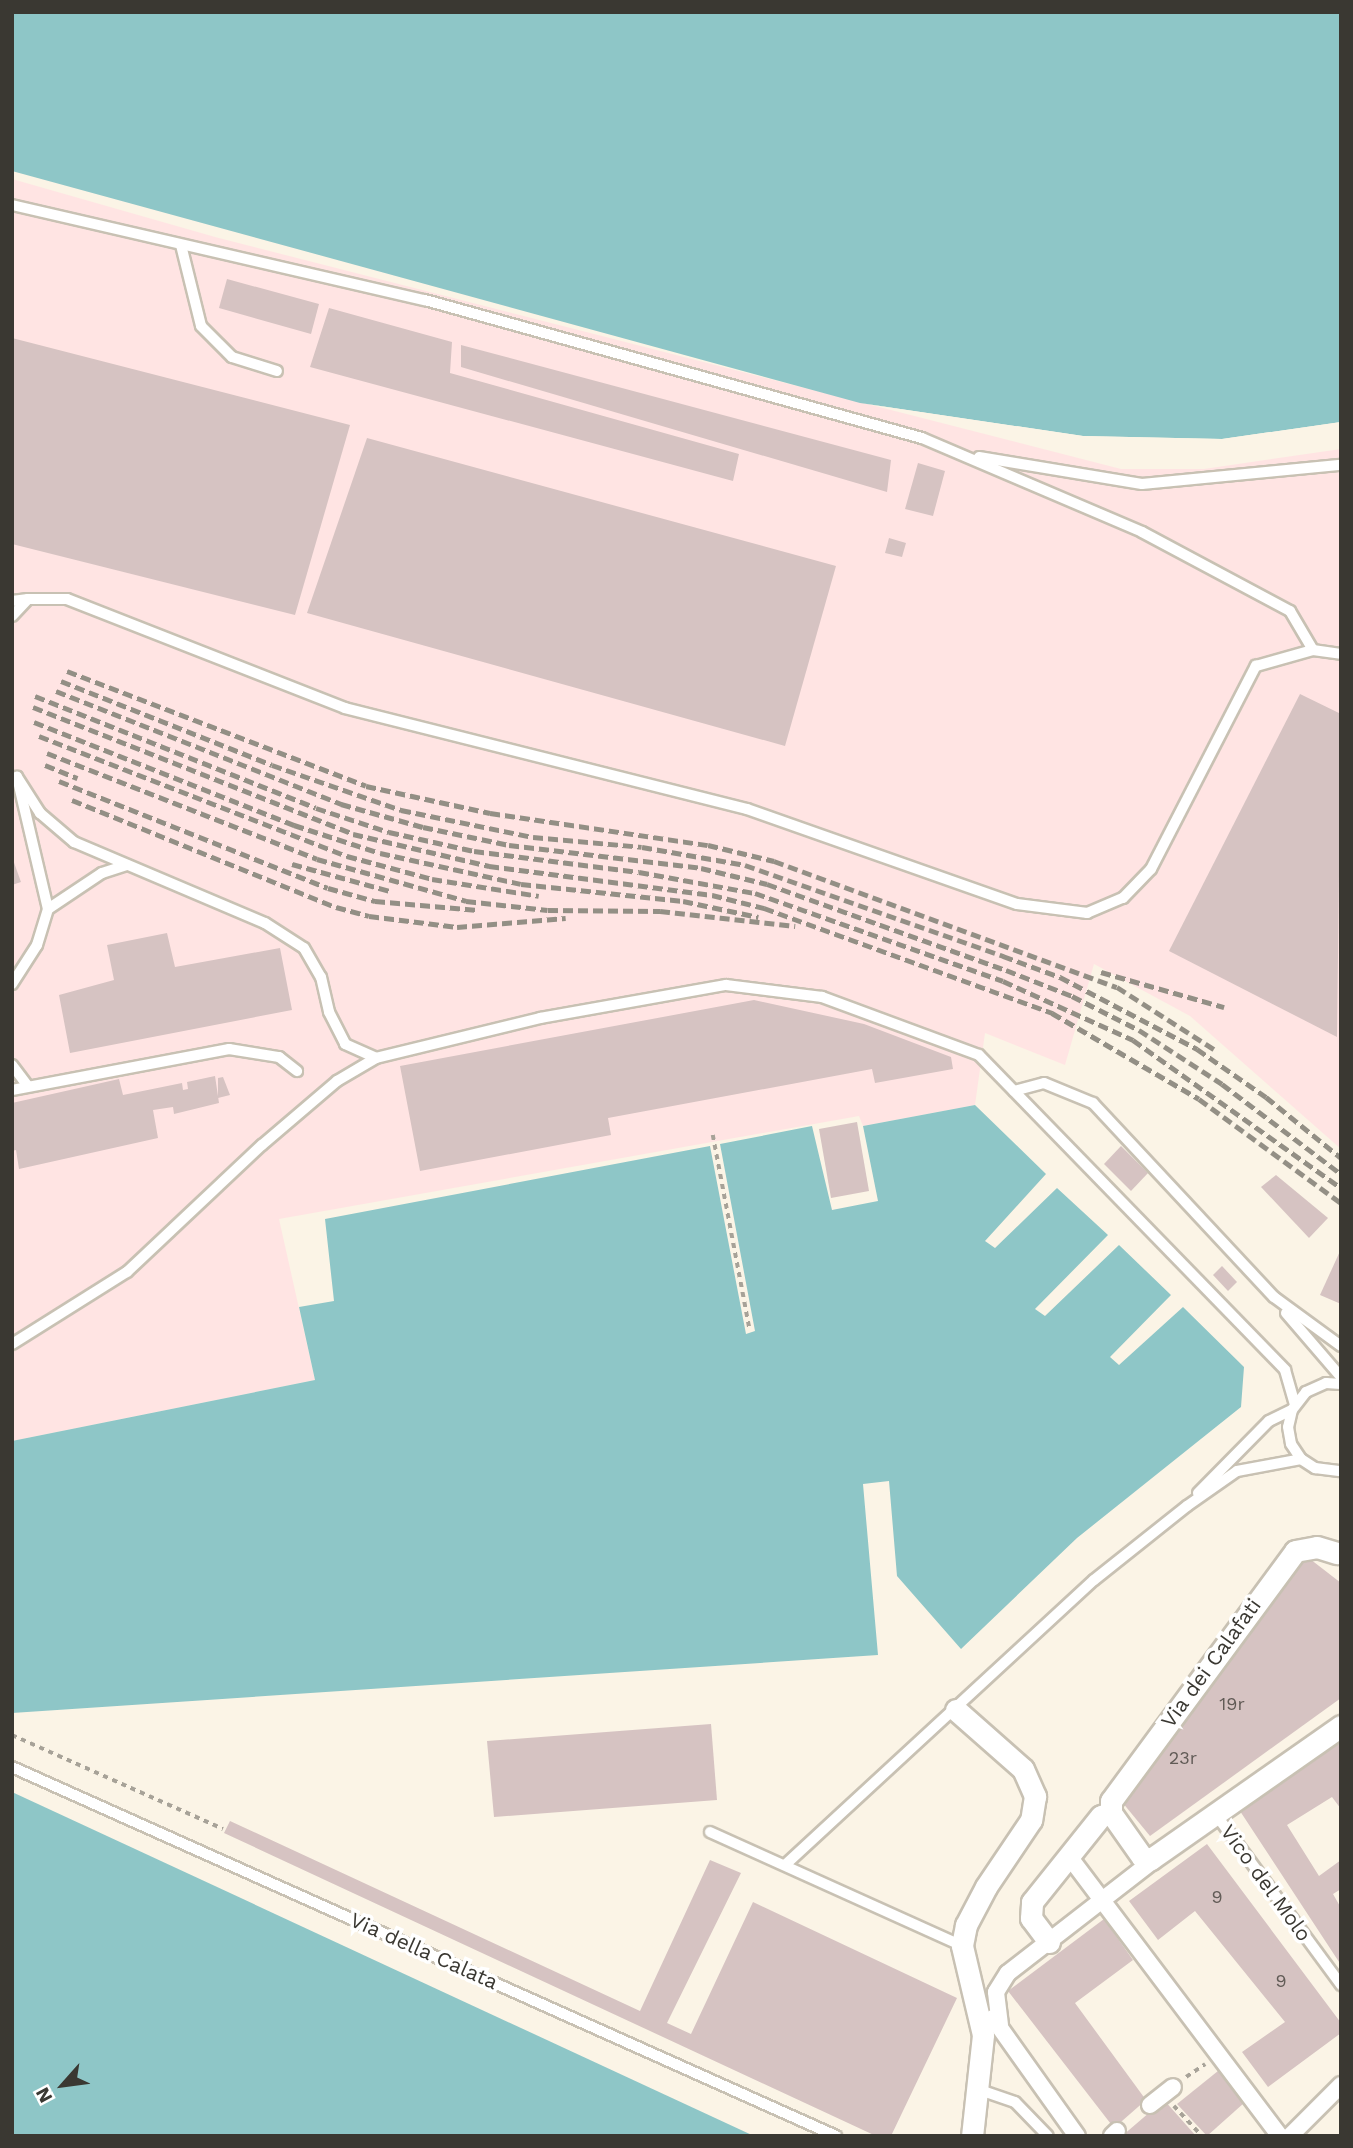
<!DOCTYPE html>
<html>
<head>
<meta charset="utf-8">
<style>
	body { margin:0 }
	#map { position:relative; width:1353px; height:2148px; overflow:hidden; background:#fbf4e6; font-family:"Work Sans",sans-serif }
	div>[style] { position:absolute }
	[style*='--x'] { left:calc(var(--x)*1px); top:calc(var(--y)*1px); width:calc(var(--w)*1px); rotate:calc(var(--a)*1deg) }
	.industrial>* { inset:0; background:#ffe4e3 }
	.water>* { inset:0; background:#8ec6c7 }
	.pier>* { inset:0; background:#fbf4e6 }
	.building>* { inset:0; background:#d6c3c2 }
	.path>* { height:3.5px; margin-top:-1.75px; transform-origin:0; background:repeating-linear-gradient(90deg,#a7a298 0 5px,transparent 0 10px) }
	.roads { filter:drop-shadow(2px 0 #c8c1b3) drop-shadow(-2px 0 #c8c1b3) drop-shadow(0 2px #c8c1b3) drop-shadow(0 -2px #c8c1b3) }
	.service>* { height:10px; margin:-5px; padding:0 5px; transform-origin:5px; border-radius:5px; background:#fff }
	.pedestrian>* { height:16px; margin:-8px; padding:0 8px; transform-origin:8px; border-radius:8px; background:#fff }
	.minor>* { height:21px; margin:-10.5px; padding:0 10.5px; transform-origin:10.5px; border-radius:10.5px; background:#fff }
	.rail>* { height:5px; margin-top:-2.5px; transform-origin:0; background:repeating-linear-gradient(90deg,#938f85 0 10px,transparent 0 15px) }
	span { translate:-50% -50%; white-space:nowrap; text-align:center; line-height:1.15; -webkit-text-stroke:7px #fff; paint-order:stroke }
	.number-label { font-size:18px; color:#615b56 }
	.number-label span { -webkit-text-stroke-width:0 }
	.street-label { font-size:21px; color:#3a3832 }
	.frame { position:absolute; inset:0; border:14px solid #3a3832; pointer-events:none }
	.north { position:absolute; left:28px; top:2050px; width:70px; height:70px; -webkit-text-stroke:5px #fff; paint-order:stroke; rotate:242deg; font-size:19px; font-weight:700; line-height:28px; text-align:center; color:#3a3832 }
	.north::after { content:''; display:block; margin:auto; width:24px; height:32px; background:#3a3832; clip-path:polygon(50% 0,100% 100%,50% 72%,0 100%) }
</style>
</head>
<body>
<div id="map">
	<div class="industrial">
		<div style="clip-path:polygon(12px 179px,215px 237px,1121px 469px,1204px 469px,1341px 449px,1341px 1149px,1190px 1016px,1094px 964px,1065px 1065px,985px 1033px,975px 1105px,863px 1126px,859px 1116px,279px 1219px,315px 1380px,12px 1441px)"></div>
	</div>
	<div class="water">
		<div style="clip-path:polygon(12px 12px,1341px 12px,1341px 422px,1222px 439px,1083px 436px,860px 403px,12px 171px)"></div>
		<div style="clip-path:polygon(975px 1105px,1046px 1174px,985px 1241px,995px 1248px,1057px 1188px,1108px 1235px,1035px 1309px,1045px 1316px,1119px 1245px,1171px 1295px,1110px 1357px,1119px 1365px,1183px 1307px,1244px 1367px,1241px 1407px,1077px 1538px,961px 1649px,897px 1576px,889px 1481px,863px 1484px,878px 1655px,12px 1713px,12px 1441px,315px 1380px,299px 1307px,334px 1301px,325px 1219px,710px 1146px,746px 1334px,755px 1331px,720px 1144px,812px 1126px,832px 1210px,878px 1201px,863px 1126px)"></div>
		<div style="clip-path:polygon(12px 1792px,754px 2136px,12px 2136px)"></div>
	</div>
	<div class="pier">
		<div style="clip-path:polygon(860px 403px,1083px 436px,1222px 439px,1341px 422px,1341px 426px,1223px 442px,1083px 440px)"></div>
	</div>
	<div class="building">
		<div style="clip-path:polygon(227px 279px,319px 304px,311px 334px,219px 308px)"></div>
		<div style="clip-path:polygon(329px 308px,452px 342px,450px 373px,739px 454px,733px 481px,310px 367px)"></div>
		<div style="clip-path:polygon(12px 338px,350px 425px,295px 615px,12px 544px)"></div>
		<div style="clip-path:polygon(461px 345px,891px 460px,887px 492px,461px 367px)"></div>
		<div style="clip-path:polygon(367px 438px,836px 566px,785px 746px,307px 613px)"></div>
		<div style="clip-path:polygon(918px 463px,945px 471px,933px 516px,905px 509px)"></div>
		<div style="clip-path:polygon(889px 538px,906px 543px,902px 557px,885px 553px)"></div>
		<div style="clip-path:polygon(1300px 694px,1341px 714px,1337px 1037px,1169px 951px)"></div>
		<div style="clip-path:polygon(12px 857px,21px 882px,12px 885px)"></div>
		<div style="clip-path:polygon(167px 933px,175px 967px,280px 948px,292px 1010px,70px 1053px,59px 995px,114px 980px,107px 945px)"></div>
		<div style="clip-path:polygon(754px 1000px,864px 1024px,951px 1057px,953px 1069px,875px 1083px,872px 1069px,608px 1118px,611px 1135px,420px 1171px,400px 1066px)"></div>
		<div style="clip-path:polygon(215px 1076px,219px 1103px,174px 1114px,173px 1107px,153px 1110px,158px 1138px,19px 1169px,16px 1150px,12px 1151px,12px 1103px,119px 1079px,123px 1095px,182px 1083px,183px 1090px,188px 1089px,187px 1082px)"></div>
		<div style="clip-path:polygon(223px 1077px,230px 1095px,218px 1098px,218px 1078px)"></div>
		<div style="clip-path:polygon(857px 1122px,869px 1191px,831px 1198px,819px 1129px)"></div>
		<div style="clip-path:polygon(1121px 1146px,1148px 1173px,1131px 1191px,1104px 1164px)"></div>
		<div style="clip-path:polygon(1276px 1175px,1328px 1218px,1309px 1238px,1261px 1187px)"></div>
		<div style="clip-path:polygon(1341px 1249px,1341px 1304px,1320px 1295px)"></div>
		<div style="clip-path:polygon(1222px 1266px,1237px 1282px,1228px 1291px,1213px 1275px)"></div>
		<div style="clip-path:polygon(1301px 1552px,1341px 1583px,1341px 1698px,1150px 1836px,1122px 1802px)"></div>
		<div style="clip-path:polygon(711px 1724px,717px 1800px,494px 1817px,487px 1741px)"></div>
		<div style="clip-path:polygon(1334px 1737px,1341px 1748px,1341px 1809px,1332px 1797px,1287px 1825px,1319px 1876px,1341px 1860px,1341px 1889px,1333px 1894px,1341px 1908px,1341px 1965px,1238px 1808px)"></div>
		<div style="clip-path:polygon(230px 1821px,640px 2011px,710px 1860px,741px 1873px,667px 2023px,691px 2034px,753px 1902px,957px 1998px,891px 2136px,876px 2136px,224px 1833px)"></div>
		<div style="clip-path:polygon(1207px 1844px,1341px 2023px,1341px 2033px,1268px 2087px,1242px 2052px,1285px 2022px,1195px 1911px,1158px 1940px,1129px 1901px)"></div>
		<div style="clip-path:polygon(1104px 1919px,1133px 1960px,1075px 2003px,1146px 2100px,1114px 2128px,1008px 1991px)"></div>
		<div style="clip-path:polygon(1218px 2071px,1244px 2103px,1207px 2136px,1177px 2104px)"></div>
		<div style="clip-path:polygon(1164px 2100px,1196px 2136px,1122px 2136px)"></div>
	</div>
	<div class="path">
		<div style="--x:713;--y:1135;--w:199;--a:79.3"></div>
		<div style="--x:12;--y:1735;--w:231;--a:24"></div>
		<div style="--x:1186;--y:2077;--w:23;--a:-34"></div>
		<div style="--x:1174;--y:2106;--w:41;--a:47"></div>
	</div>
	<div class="roads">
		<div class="service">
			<div style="--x:12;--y:205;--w:424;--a:13"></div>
			<div style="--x:425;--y:300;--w:516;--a:15.52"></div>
			<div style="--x:922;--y:438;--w:239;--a:23.1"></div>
			<div style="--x:1142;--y:532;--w:168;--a:28.1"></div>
			<div style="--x:1290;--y:611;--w:45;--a:59.5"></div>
			<div style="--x:1313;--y:650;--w:28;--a:8"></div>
			<div style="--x:181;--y:245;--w:83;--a:76.1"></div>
			<div style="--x:201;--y:326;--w:44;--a:45"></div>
			<div style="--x:232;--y:357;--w:47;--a:17.3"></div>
			<div style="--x:979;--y:457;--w:165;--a:9.4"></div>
			<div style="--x:1142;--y:484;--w:200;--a:-5.5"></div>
			<div style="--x:28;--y:599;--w:39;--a:0"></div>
			<div style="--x:67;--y:599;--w:299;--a:21.4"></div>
			<div style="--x:345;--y:708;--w:414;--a:14.1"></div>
			<div style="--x:747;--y:809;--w:286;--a:19.4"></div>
			<div style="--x:1017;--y:904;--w:71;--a:7.3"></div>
			<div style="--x:1087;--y:913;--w:39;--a:-23"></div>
			<div style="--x:1123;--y:898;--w:40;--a:-46"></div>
			<div style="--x:1151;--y:869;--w:229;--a:-62.7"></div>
			<div style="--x:1256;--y:666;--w:59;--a:-15.7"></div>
			<div style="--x:12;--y:601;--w:16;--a:-7"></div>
			<div style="--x:28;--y:599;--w:23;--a:133"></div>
			<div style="--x:48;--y:909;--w:136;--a:-103.2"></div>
			<div style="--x:17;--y:777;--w:43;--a:57.4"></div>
			<div style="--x:40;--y:813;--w:45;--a:40.5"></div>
			<div style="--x:74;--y:842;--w:207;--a:23"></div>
			<div style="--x:265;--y:923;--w:46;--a:32.7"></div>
			<div style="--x:304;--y:948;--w:34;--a:60"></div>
			<div style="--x:321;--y:977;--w:36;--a:77"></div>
			<div style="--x:329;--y:1012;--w:36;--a:63"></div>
			<div style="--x:345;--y:1044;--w:34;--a:24"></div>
			<div style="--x:12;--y:984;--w:46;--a:-57.3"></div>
			<div style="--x:37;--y:945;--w:38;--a:-73"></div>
			<div style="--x:48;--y:909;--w:65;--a:-33.7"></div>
			<div style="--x:102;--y:873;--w:26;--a:-18"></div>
			<div style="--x:12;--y:1065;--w:26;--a:53"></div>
			<div style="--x:12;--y:1090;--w:221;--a:-10.7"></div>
			<div style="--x:229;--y:1049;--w:51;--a:9.1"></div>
			<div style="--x:279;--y:1057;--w:23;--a:38"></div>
			<div style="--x:1014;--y:1091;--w:31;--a:-15"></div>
			<div style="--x:1044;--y:1083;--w:53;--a:22.2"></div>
			<div style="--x:1093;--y:1103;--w:265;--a:47"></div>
			<div style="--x:1274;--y:1297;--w:83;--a:36.2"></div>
			<div style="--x:1286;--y:1313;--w:84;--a:49.3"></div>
			<div style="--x:12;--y:1344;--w:136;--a:-32.1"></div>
			<div style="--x:127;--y:1272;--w:185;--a:-43.3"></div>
			<div style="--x:262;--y:1145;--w:99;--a:-40.5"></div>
			<div style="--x:337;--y:1081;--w:45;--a:-30.5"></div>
			<div style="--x:376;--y:1058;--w:169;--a:-13.7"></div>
			<div style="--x:540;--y:1018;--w:189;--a:-10.1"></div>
			<div style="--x:726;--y:985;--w:97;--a:7.1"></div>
			<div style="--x:822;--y:997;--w:167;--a:20.3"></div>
			<div style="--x:979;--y:1055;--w:439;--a:45.8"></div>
			<div style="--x:1285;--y:1370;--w:35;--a:74"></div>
			<div style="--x:1341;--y:1384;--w:15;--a:-176"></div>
			<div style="--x:1326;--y:1383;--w:22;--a:156"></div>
			<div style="--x:1306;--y:1392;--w:23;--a:128"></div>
			<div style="--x:1292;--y:1410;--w:17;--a:103"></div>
			<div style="--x:1288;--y:1427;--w:17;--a:80"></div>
			<div style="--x:1291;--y:1444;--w:18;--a:56"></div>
			<div style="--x:1301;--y:1459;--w:17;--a:33"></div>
			<div style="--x:1315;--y:1468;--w:26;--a:7"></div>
			<div style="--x:1198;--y:1493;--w:101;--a:-45.4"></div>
			<div style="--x:1269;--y:1421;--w:25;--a:-26"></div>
			<div style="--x:12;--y:1767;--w:903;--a:24.12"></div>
			<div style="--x:1217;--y:1816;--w:210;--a:53.7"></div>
			<div style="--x:710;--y:1832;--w:277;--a:24.3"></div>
			<div style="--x:785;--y:1865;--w:420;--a:-42.7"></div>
			<div style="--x:1094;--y:1580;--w:119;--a:-38.5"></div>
			<div style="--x:1187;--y:1506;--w:61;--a:-35"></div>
			<div style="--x:1237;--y:1471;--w:65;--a:-10.6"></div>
			<div style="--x:977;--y:2089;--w:40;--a:18.9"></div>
			<div style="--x:1015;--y:2102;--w:47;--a:45.9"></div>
		</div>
		<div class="pedestrian">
			<div style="--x:1068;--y:1855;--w:352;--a:53"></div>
			<div style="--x:993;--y:2018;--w:145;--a:54.6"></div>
			<div style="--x:1000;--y:2025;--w:33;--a:-97"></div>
			<div style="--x:996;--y:1992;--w:22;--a:-58"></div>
			<div style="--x:1008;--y:1973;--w:192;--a:-37.8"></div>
			<div style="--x:1150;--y:2105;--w:29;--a:-38"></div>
			<div style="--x:1112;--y:2136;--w:7;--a:-45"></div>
			<div style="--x:1290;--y:2136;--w:72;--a:-45"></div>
		</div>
		<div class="minor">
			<div style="--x:956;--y:1710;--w:89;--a:41.4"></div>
			<div style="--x:1023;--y:1769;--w:30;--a:66"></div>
			<div style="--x:1035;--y:1796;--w:24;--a:99"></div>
			<div style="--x:1031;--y:1820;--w:81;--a:123.9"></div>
			<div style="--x:986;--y:1887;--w:43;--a:117.8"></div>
			<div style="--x:966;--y:1925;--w:21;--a:101"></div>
			<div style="--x:962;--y:1946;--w:91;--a:76.7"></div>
			<div style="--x:983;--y:2035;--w:102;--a:96.2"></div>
			<div style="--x:1111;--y:1813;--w:12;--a:-90"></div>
			<div style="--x:1111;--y:1801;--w:310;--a:-53.6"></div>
			<div style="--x:1295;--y:1551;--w:22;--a:-10"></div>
			<div style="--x:1317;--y:1547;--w:21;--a:17"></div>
			<div style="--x:1049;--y:1942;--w:30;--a:-127"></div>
			<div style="--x:1031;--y:1918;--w:16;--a:-86"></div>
			<div style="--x:1032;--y:1902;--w:110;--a:-51.3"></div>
			<div style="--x:1101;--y:1816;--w:10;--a:-17"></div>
			<div style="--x:1111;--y:1813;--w:54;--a:54.8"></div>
			<div style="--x:1142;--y:1857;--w:9;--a:13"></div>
			<div style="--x:1151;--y:1859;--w:232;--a:-35"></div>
		</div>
	</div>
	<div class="rail">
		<div style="--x:67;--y:671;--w:320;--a:21"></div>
		<div style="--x:366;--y:786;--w:127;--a:12.3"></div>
		<div style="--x:490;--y:813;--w:220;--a:8.4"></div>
		<div style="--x:708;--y:845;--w:68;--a:13.6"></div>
		<div style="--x:774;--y:861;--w:365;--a:20.2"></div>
		<div style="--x:1117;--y:987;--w:117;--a:32.7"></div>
		<div style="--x:61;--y:681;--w:227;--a:21.7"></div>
		<div style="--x:272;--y:765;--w:137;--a:19.2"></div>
		<div style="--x:401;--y:810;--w:135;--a:11.6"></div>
		<div style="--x:533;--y:837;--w:109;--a:5.2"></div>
		<div style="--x:642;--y:847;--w:105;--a:9.9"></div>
		<div style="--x:745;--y:865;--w:274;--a:19.4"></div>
		<div style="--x:1003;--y:956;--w:61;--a:20.2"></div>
		<div style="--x:1060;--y:977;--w:155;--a:27.7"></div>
		<div style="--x:1197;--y:1049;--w:84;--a:34.8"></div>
		<div style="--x:1266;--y:1097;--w:97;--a:39.1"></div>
		<div style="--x:56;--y:691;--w:307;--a:21.6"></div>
		<div style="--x:341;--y:804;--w:85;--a:15.7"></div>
		<div style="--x:423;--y:827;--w:88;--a:11.8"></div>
		<div style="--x:509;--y:845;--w:193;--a:6.8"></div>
		<div style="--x:701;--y:868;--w:68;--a:13.6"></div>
		<div style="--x:767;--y:884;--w:254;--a:19.8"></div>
		<div style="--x:1006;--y:970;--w:71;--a:21.5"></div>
		<div style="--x:1072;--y:996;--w:75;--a:26.9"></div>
		<div style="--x:1139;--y:1030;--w:99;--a:33"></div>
		<div style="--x:1222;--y:1084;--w:149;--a:37.1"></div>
		<div style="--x:35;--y:696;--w:302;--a:21.7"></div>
		<div style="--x:316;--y:808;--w:77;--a:18.2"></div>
		<div style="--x:389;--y:832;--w:87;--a:12.6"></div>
		<div style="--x:474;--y:851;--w:166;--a:7.3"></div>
		<div style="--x:639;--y:872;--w:118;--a:10.3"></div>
		<div style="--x:755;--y:893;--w:263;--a:19.5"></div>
		<div style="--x:1003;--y:981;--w:143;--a:24.4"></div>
		<div style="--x:1133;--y:1040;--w:255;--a:35.4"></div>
		<div style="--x:33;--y:707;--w:344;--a:21.6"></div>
		<div style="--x:353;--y:834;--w:140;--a:13.2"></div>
		<div style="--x:489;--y:866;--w:225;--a:7.4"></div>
		<div style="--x:712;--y:895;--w:54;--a:14"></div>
		<div style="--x:764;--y:908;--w:307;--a:20"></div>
		<div style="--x:1052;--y:1013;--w:170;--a:30.3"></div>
		<div style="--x:1199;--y:1099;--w:176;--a:36.2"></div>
		<div style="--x:34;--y:722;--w:280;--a:21.6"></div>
		<div style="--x:294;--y:825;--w:90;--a:18"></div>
		<div style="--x:380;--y:853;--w:144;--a:12.4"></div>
		<div style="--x:521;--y:884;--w:163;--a:6"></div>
		<div style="--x:683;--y:901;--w:77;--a:12"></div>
		<div style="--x:39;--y:736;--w:331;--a:21.3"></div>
		<div style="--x:347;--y:856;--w:88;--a:15.1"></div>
		<div style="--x:432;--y:879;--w:108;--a:9"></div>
		<div style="--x:47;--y:753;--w:290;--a:21.4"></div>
		<div style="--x:317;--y:859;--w:155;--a:15.7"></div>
		<div style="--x:466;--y:901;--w:82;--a:6.3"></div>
		<div style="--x:548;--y:910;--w:112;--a:0.5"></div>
		<div style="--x:660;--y:911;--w:136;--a:6.3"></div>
		<div style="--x:45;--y:765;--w:35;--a:22"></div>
		<div style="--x:59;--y:781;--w:289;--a:21.7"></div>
		<div style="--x:328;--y:888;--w:49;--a:15.5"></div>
		<div style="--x:375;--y:901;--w:103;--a:5"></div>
		<div style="--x:72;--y:800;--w:285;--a:22.1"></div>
		<div style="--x:336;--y:907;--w:34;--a:15"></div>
		<div style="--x:369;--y:916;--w:89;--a:7.1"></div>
		<div style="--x:457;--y:927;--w:109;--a:-4.7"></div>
		<div style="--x:292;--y:864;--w:102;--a:15.4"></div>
		<div style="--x:1101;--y:972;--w:128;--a:15.9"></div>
	</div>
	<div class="number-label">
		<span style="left:1232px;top:1704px">19r</span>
		<span style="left:1183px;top:1758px">23r</span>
		<span style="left:1217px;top:1897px">9</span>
		<span style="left:1281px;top:1981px">9</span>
	</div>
	<div class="street-label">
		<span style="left:1211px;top:1663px;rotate:-54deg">Via dei Calafati</span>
		<span style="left:1266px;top:1883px;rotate:54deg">Vico del Molo</span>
		<span style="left:424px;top:1951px;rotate:24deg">Via della Calata</span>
	</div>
	<div class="frame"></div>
	<div class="north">N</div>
</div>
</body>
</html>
